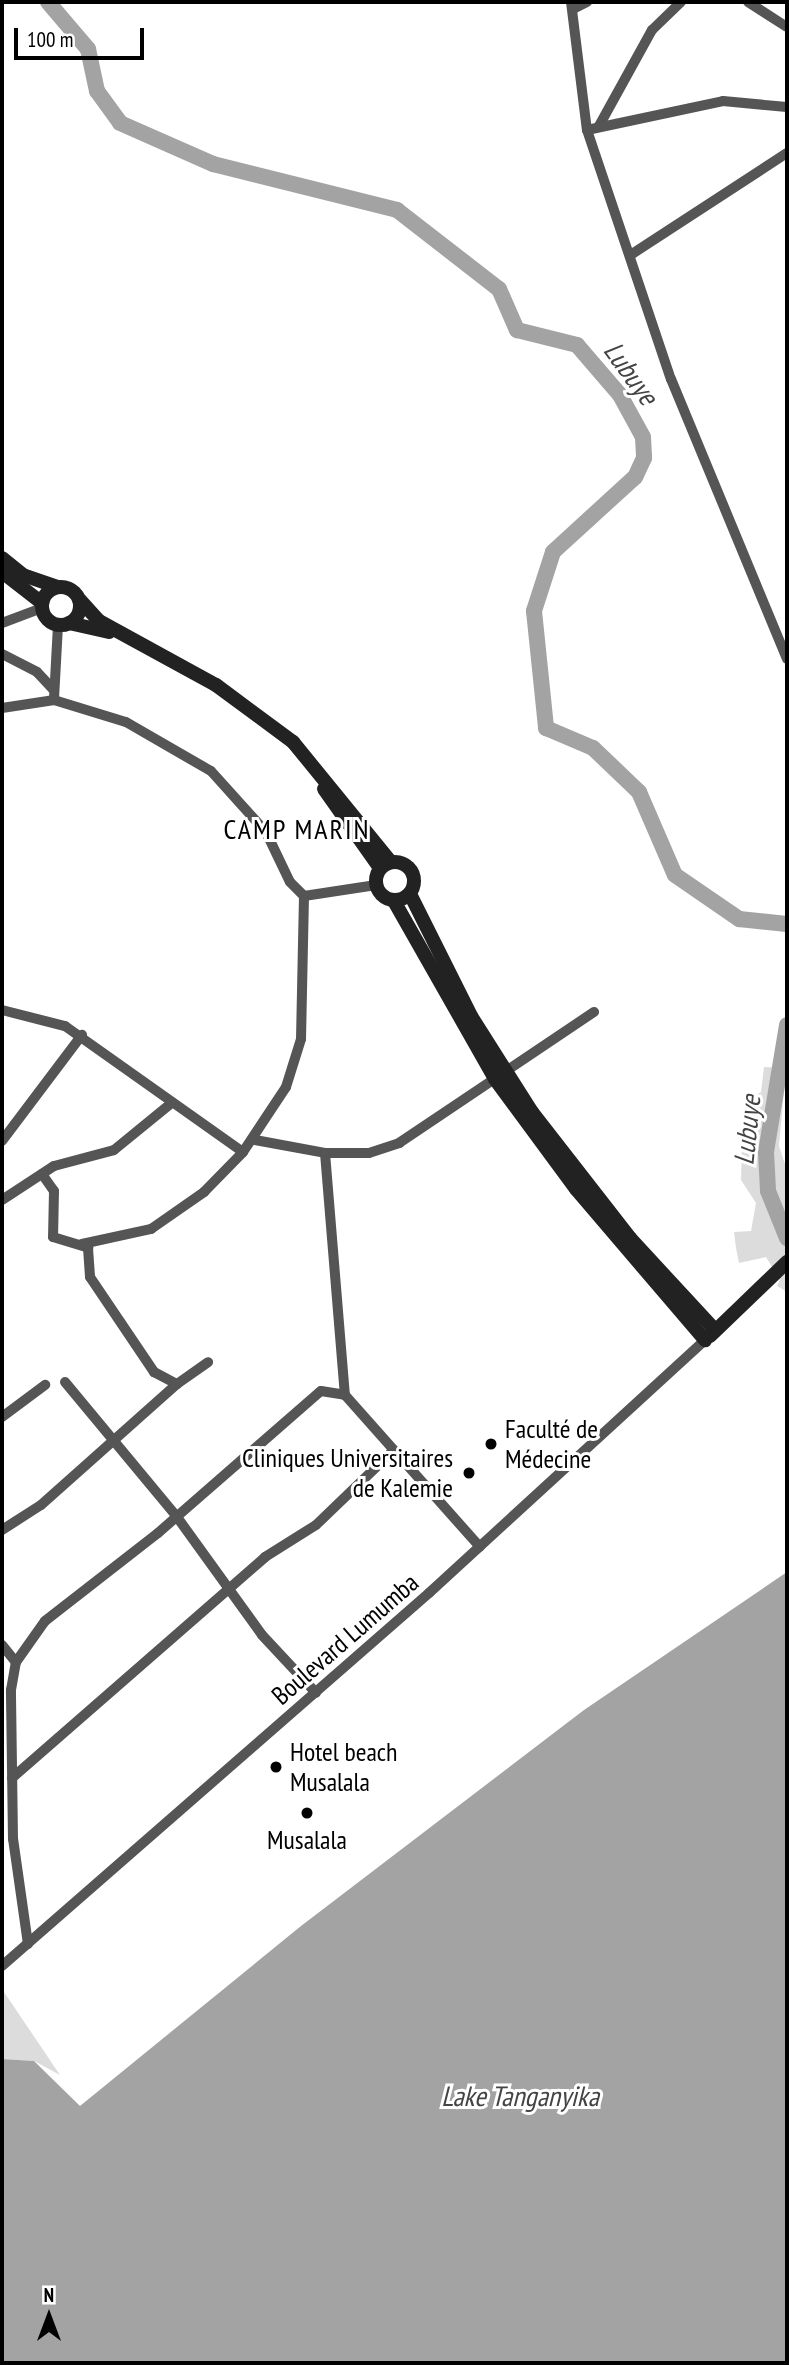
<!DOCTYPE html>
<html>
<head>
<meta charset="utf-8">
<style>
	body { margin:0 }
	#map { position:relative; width:789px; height:2365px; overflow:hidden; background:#fff; font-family:"PT Sans Narrow",sans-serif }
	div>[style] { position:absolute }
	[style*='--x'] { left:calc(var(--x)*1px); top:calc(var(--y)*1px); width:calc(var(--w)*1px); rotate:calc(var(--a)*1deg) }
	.green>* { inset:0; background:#dcdcdc }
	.water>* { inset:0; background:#a3a3a3 }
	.river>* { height:16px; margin:-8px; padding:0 8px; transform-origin:8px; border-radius:8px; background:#a3a3a3 }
	.street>* { height:10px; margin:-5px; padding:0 5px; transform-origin:5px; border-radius:5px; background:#555 }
	.secondary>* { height:14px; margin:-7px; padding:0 7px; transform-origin:7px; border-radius:7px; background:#222 }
	.secondary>.ring { margin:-7px; padding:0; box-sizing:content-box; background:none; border:14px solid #222; border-radius:50% }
	.dots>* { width:19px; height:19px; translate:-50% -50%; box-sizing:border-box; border:4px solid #fff; border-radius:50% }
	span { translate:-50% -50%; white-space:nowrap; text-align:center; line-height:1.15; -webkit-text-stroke:6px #fff; paint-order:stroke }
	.poi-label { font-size:26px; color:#000 }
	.left { translate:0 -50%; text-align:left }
	.right { translate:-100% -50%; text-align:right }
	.street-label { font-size:26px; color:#000 }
	.water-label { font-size:28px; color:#444; font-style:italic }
	.neighbourhood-label { font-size:28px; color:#000; letter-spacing:2px }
	.frame { position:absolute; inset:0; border:4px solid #000; pointer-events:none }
	.north { position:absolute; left:14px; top:2281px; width:70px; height:70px; -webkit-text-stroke:5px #fff; paint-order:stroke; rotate:0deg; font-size:19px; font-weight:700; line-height:28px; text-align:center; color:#000 }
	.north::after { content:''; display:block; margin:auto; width:24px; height:32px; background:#000; clip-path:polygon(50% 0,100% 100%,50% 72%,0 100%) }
	.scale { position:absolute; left:14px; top:28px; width:130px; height:32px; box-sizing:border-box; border:4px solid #000; border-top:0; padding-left:9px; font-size:21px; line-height:24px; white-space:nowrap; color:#000; -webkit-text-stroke:5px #fff; paint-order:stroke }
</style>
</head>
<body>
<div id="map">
	<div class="green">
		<div style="clip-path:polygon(764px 1067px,786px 1068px,779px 1146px,787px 1170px,787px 1292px,777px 1286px,780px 1280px,766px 1257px,739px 1263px,736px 1248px,734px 1232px,751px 1231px,756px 1203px,741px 1180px,743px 1116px,749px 1099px,761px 1092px)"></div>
		<div style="clip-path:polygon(2px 1989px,60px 2075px,34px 2061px,2px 2059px)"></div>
	</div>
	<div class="water">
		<div style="clip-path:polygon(787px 1572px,787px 2363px,2px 2363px,2px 2059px,34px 2061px,80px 2106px,301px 1926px,584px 1710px)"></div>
	</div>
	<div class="river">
		<div style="--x:48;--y:2;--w:62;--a:49.6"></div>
		<div style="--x:88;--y:49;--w:43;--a:77.9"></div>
		<div style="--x:97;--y:91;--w:39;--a:54"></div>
		<div style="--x:120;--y:123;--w:102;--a:23.8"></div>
		<div style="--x:213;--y:164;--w:190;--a:14"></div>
		<div style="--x:397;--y:210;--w:129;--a:37.8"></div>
		<div style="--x:499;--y:289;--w:45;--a:66.3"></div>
		<div style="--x:517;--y:330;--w:62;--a:14"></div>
		<div style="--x:577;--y:345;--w:66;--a:49.3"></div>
		<div style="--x:620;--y:395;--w:48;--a:61.3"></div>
		<div style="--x:643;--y:437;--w:21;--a:87"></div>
		<div style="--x:644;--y:458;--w:21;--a:115"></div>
		<div style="--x:635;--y:477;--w:111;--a:137.6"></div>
		<div style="--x:553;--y:552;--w:62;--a:107.9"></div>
		<div style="--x:534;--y:611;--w:118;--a:84.1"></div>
		<div style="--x:546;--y:728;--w:51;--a:23.1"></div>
		<div style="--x:593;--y:748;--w:64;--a:43.7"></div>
		<div style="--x:639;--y:792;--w:90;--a:66.6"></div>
		<div style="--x:675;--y:875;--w:78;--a:34.5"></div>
		<div style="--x:739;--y:919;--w:48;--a:5.9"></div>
		<div style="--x:787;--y:1025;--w:129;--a:99.4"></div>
		<div style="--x:766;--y:1152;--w:39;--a:87"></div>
		<div style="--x:768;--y:1191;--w:51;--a:68"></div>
	</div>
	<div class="street">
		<div style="--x:571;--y:2;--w:129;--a:82.9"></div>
		<div style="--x:587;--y:130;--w:263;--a:71.4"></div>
		<div style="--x:671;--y:379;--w:303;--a:67.5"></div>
		<div style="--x:748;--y:2;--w:46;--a:32.7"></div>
		<div style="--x:573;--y:9;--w:16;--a:-27"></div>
		<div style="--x:599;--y:126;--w:110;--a:-61.1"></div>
		<div style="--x:652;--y:30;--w:40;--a:-44"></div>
		<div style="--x:587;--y:130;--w:139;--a:-12"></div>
		<div style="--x:723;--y:101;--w:64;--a:5.4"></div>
		<div style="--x:632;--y:254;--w:185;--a:-33.1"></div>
		<div style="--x:2;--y:623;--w:43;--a:-20.6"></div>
		<div style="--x:58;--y:625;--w:75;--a:93.1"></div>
		<div style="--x:54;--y:700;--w:75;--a:17"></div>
		<div style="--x:126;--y:722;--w:98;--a:30"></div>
		<div style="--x:211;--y:771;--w:82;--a:48"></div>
		<div style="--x:266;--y:832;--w:55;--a:64.4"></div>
		<div style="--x:290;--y:882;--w:20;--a:45"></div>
		<div style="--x:304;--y:896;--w:73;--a:-8.7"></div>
		<div style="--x:2;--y:654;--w:39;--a:27"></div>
		<div style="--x:37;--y:672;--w:25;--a:47"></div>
		<div style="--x:2;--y:708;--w:53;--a:-8.7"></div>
		<div style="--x:2;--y:1010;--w:65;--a:14.3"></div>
		<div style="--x:65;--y:1026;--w:218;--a:35.3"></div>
		<div style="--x:243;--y:1152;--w:78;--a:-56.5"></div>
		<div style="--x:286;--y:1087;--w:50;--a:-72.6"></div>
		<div style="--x:301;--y:1039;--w:143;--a:-88.8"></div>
		<div style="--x:255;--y:1140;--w:71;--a:10.5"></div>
		<div style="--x:325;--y:1153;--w:44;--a:0"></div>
		<div style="--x:369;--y:1153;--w:32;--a:-18"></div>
		<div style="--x:399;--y:1143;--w:235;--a:-33.9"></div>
		<div style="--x:2;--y:1141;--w:133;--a:-53"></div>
		<div style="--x:325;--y:1153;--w:243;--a:85.3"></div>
		<div style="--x:42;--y:1174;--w:21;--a:55"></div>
		<div style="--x:54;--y:1191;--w:46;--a:91.2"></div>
		<div style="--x:53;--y:1237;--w:37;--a:17"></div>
		<div style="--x:88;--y:1248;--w:29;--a:86"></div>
		<div style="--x:90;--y:1277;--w:115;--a:56"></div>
		<div style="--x:154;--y:1372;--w:26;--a:28"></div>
		<div style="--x:177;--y:1384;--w:38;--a:-35"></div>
		<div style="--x:2;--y:1200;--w:62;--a:-33.2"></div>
		<div style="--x:54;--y:1166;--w:62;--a:-14.9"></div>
		<div style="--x:114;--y:1150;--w:71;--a:-39.3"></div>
		<div style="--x:82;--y:1244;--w:71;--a:-12.3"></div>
		<div style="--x:151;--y:1229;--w:65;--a:-34.9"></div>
		<div style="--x:204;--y:1192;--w:56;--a:-45.7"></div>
		<div style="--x:65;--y:1382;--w:175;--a:50.3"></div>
		<div style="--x:177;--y:1517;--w:145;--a:54.2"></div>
		<div style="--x:262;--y:1635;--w:79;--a:47"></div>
		<div style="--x:2;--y:1417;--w:54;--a:-36.7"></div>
		<div style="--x:2;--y:1530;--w:46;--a:-32.7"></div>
		<div style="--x:41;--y:1505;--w:182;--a:-41.7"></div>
		<div style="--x:2;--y:1645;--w:22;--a:51"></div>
		<div style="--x:12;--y:1778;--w:336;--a:-41.1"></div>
		<div style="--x:265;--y:1557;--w:60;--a:-32.1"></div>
		<div style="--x:316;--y:1525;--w:108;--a:-43.9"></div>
		<div style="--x:28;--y:1944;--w:106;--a:-98.1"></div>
		<div style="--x:13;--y:1839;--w:149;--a:-90.8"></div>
		<div style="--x:11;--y:1690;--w:28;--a:-80"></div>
		<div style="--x:16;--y:1662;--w:50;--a:-54.7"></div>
		<div style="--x:45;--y:1621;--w:143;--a:-37.9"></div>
		<div style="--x:158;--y:1533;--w:216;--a:-41.1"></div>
		<div style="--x:321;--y:1391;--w:24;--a:9"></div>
		<div style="--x:345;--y:1395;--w:203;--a:48.4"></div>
		<div style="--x:2;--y:1966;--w:567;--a:-41.14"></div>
		<div style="--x:429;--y:1593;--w:380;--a:-42.5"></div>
	</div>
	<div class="secondary">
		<div style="--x:2;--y:558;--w:27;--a:39"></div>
		<div style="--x:23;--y:575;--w:37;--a:19"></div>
		<div style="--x:2;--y:572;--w:51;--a:37.8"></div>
		<div class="ring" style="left:42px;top:587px;width:24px;height:24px"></div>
		<div style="--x:80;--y:600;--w:28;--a:48"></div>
		<div style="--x:99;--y:621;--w:133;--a:28.7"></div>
		<div style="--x:216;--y:685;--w:96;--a:36.5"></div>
		<div style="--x:293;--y:742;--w:155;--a:50.8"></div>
		<div style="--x:69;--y:623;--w:41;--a:12.7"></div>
		<div style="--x:324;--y:789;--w:97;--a:54.7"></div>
		<div class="ring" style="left:376px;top:862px;width:24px;height:24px"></div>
		<div style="--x:410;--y:894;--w:136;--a:63.4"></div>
		<div style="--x:471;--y:1016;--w:114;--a:57.6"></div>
		<div style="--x:532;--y:1112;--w:160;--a:52.1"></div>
		<div style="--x:630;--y:1238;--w:125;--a:47.3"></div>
		<div style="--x:394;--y:901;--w:205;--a:60.4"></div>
		<div style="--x:495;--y:1079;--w:137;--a:53.6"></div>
		<div style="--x:576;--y:1189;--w:199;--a:49.5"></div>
		<div style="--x:710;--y:1336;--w:107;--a:-43.9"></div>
	</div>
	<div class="dots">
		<div style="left:491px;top:1444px;background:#000"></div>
		<div style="left:469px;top:1473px;background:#000"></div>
		<div style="left:276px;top:1767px;background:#000"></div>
		<div style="left:307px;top:1813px;background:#000"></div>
	</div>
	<div class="poi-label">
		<span class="left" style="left:505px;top:1444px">Faculté de<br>Médecine</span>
		<span class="right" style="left:453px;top:1473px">Cliniques Universitaires<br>de Kalemie</span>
		<span class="left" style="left:290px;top:1767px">Hotel beach<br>Musalala</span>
		<span style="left:307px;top:1840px">Musalala</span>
	</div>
	<div class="street-label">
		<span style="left:345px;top:1639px;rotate:-41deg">Boulevard Lumumba</span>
	</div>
	<div class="water-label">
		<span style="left:631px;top:373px;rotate:54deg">Lubuye</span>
		<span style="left:747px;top:1130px;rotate:-84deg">Lubuye</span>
		<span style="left:520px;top:2096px">Lake Tanganyika</span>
	</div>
	<div class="neighbourhood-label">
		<span style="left:297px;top:829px">CAMP MARIN</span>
	</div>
	<div class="frame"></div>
	<div class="north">N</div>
	<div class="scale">100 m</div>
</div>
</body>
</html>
